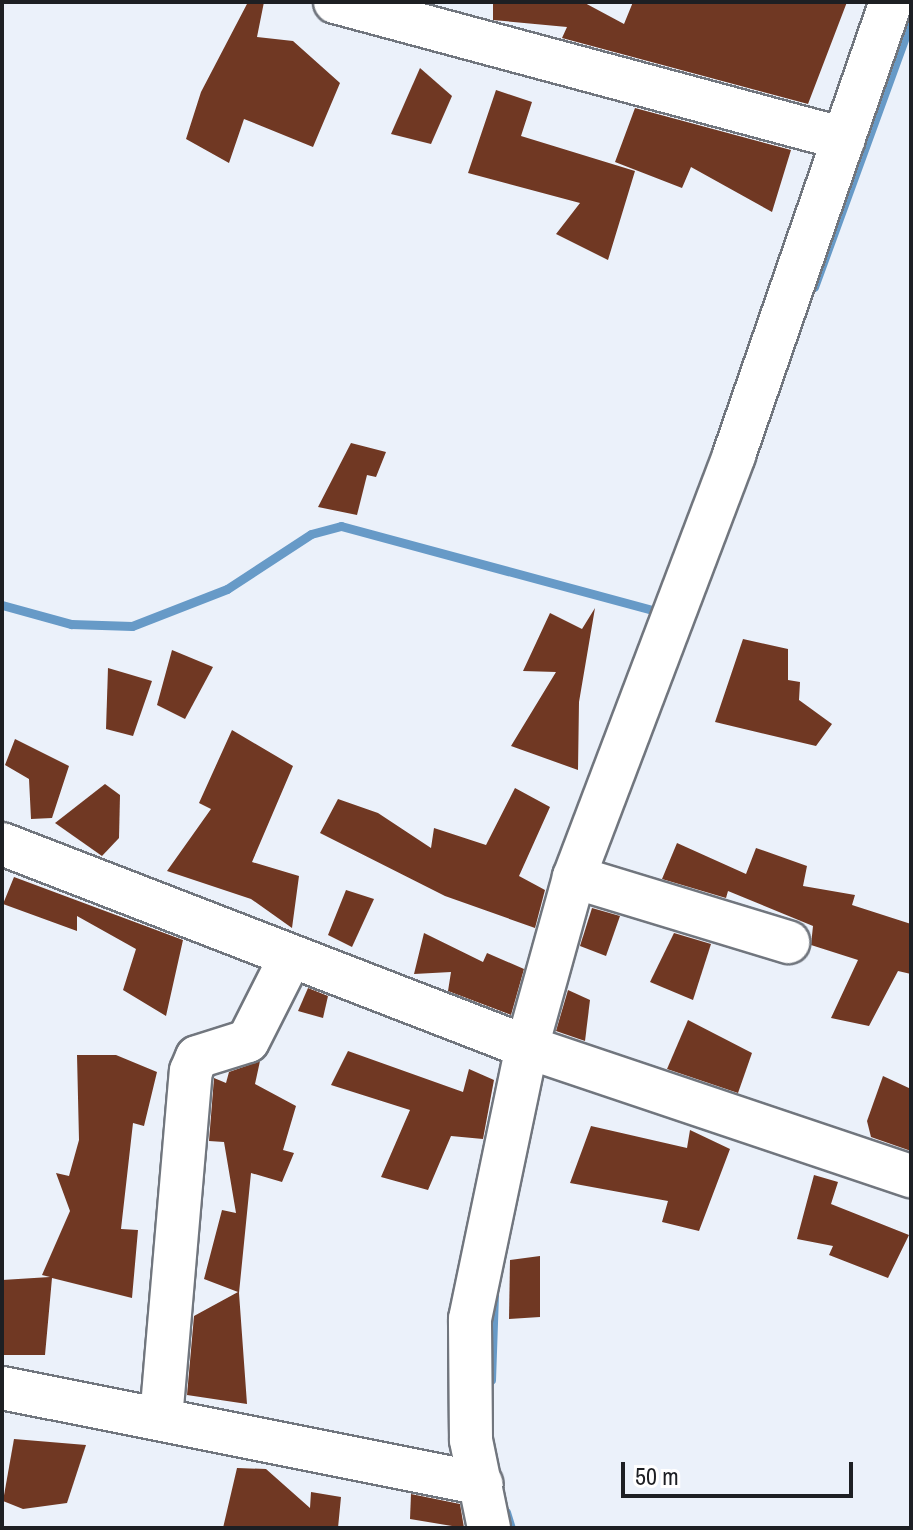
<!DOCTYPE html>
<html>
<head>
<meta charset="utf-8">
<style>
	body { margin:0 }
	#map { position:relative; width:913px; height:1530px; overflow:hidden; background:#ebf1fa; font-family:"Archivo Narrow",sans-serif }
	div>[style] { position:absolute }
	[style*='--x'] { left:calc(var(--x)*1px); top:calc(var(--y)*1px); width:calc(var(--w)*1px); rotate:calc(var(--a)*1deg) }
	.stream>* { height:9px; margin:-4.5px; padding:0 4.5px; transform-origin:4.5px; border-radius:4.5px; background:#679ac7 }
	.building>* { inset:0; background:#703823 }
	.roads { filter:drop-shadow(2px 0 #71767e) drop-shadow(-2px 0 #71767e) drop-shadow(0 2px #71767e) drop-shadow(0 -2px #71767e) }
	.minor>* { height:42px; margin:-21px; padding:0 21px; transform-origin:21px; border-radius:21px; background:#fff }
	span { translate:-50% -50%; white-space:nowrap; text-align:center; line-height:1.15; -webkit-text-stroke:8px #fff; paint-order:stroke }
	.frame { position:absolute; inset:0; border:4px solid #1d1f23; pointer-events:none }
	.scale { position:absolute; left:621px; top:1462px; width:232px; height:36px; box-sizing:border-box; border:4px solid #1d1f23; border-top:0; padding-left:10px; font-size:24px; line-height:28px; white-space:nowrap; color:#1d1f23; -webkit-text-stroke:6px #fff; paint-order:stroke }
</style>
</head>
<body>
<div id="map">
	<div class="stream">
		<div style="--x:814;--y:287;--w:284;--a:-70"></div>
		<div style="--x:2;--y:605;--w:72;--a:15.4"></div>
		<div style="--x:71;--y:624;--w:61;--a:1.9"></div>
		<div style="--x:132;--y:626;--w:102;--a:-21.3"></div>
		<div style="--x:227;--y:589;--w:100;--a:-33.2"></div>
		<div style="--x:311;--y:534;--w:31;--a:-15"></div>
		<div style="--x:341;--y:526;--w:335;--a:15.1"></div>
		<div style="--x:491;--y:1380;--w:85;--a:-88"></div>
		<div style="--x:506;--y:1512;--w:17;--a:73"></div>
	</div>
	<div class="building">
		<div style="clip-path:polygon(248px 2px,264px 2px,257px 37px,293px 41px,340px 83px,313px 147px,244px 119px,229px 163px,186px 139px,201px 92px)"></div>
		<div style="clip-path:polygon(493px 2px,583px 2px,624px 24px,633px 2px,847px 2px,808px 104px,562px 38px,567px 27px,493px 20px)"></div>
		<div style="clip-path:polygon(420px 68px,452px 96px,431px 144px,391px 134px)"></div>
		<div style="clip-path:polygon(496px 90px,532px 102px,521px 136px,635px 171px,608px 260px,556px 234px,580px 203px,468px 173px)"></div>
		<div style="clip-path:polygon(635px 108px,791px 150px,772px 212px,691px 167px,682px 188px,615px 162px)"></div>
		<div style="clip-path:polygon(351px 443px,386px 452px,376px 477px,367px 475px,357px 515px,318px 507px)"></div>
		<div style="clip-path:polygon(595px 608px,579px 702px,578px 770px,511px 746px,556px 672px,523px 671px,550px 613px,582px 629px)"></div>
		<div style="clip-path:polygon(743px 639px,788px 649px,788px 680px,800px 682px,799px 700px,832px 724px,816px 746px,715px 722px)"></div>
		<div style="clip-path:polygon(172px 650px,213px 667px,185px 719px,157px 705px)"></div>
		<div style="clip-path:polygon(108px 668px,152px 681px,133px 736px,106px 729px)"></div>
		<div style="clip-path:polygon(232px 730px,293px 766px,252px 862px,299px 876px,292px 928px,251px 899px,167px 871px,211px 809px,199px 803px)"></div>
		<div style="clip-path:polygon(15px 739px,69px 766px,52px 818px,31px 819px,29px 779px,5px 765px)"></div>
		<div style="clip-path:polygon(105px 784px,120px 795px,119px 838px,102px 856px,55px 823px)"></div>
		<div style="clip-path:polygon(515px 788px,550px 807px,519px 876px,545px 890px,535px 928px,445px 896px,320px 833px,338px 799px,378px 813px,431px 848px,434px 828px,486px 845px)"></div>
		<div style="clip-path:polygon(677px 843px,746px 874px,756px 848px,807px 866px,803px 886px,855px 895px,852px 905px,911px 924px,911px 974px,898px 971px,869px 1026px,831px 1018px,858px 960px,811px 945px,813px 926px,728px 891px,726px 898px,662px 879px)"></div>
		<div style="clip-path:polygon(14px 877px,183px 940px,166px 1016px,123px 990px,136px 949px,77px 916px,77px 931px,3px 904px)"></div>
		<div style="clip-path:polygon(346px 890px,374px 899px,352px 947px,328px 935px)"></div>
		<div style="clip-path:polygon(592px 908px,620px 916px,606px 956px,580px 946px)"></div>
		<div style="clip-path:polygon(424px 933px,483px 962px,487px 953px,524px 969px,511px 1015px,448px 991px,451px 972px,414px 974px)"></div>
		<div style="clip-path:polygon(674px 933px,711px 944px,693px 1000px,650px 982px)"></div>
		<div style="clip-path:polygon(308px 988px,328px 996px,323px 1018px,298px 1011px)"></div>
		<div style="clip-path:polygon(568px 990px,590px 1000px,585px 1041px,556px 1031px)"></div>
		<div style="clip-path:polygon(688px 1020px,752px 1053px,738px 1093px,667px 1069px)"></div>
		<div style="clip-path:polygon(348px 1051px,463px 1092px,469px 1069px,494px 1080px,483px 1139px,451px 1136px,428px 1190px,381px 1177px,410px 1110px,331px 1085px)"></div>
		<div style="clip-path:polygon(77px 1055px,116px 1055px,157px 1072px,144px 1126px,133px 1123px,121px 1229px,138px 1230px,132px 1298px,52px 1278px,45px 1355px,2px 1355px,2px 1280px,50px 1277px,42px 1275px,70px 1211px,56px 1173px,69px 1176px,79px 1140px)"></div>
		<div style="clip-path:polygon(260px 1061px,255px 1084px,296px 1106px,283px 1150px,294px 1153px,282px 1182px,251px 1173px,239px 1293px,247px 1404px,187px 1395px,194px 1316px,238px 1292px,204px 1279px,222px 1210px,236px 1213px,224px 1142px,209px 1141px,214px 1078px,226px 1083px,229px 1072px)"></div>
		<div style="clip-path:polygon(883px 1076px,911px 1089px,911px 1151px,871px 1137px,867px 1121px)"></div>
		<div style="clip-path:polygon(591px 1126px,687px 1148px,690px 1130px,730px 1149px,699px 1231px,662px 1222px,668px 1201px,570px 1183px)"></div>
		<div style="clip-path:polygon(814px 1175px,838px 1182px,831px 1204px,909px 1235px,888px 1278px,829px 1255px,833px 1246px,797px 1239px)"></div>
		<div style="clip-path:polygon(540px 1256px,540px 1317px,509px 1319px,510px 1260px)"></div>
		<div style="clip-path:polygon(14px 1439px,86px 1445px,67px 1503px,23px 1509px,3px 1501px)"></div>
		<div style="clip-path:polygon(237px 1468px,266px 1469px,310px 1508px,311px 1492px,341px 1497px,338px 1528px,223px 1528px)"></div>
		<div style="clip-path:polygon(411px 1494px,460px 1504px,464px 1528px,410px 1519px)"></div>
	</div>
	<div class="roads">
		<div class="minor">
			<div style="--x:335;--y:2;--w:527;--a:15.06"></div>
			<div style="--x:2;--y:844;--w:563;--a:21.14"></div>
			<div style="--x:527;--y:1047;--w:405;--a:18.6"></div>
			<div style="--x:574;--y:877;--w:224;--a:16.9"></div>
			<div style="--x:2;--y:1388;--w:489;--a:11.3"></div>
			<div style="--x:161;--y:1419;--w:349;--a:-85.1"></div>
			<div style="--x:191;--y:1071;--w:15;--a:-67"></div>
			<div style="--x:197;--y:1057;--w:53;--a:-17.4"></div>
			<div style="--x:248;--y:1041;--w:95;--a:-63.2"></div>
			<div style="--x:489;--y:1528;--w:90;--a:-101.6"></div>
			<div style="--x:471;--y:1440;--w:121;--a:-90.5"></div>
			<div style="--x:470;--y:1319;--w:278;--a:-78.2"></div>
			<div style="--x:527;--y:1047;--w:176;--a:-74.5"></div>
			<div style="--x:574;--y:877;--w:451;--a:-69.2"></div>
			<div style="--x:734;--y:455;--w:479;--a:-70.9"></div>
		</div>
	</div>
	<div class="frame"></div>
	<div class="scale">50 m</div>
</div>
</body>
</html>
